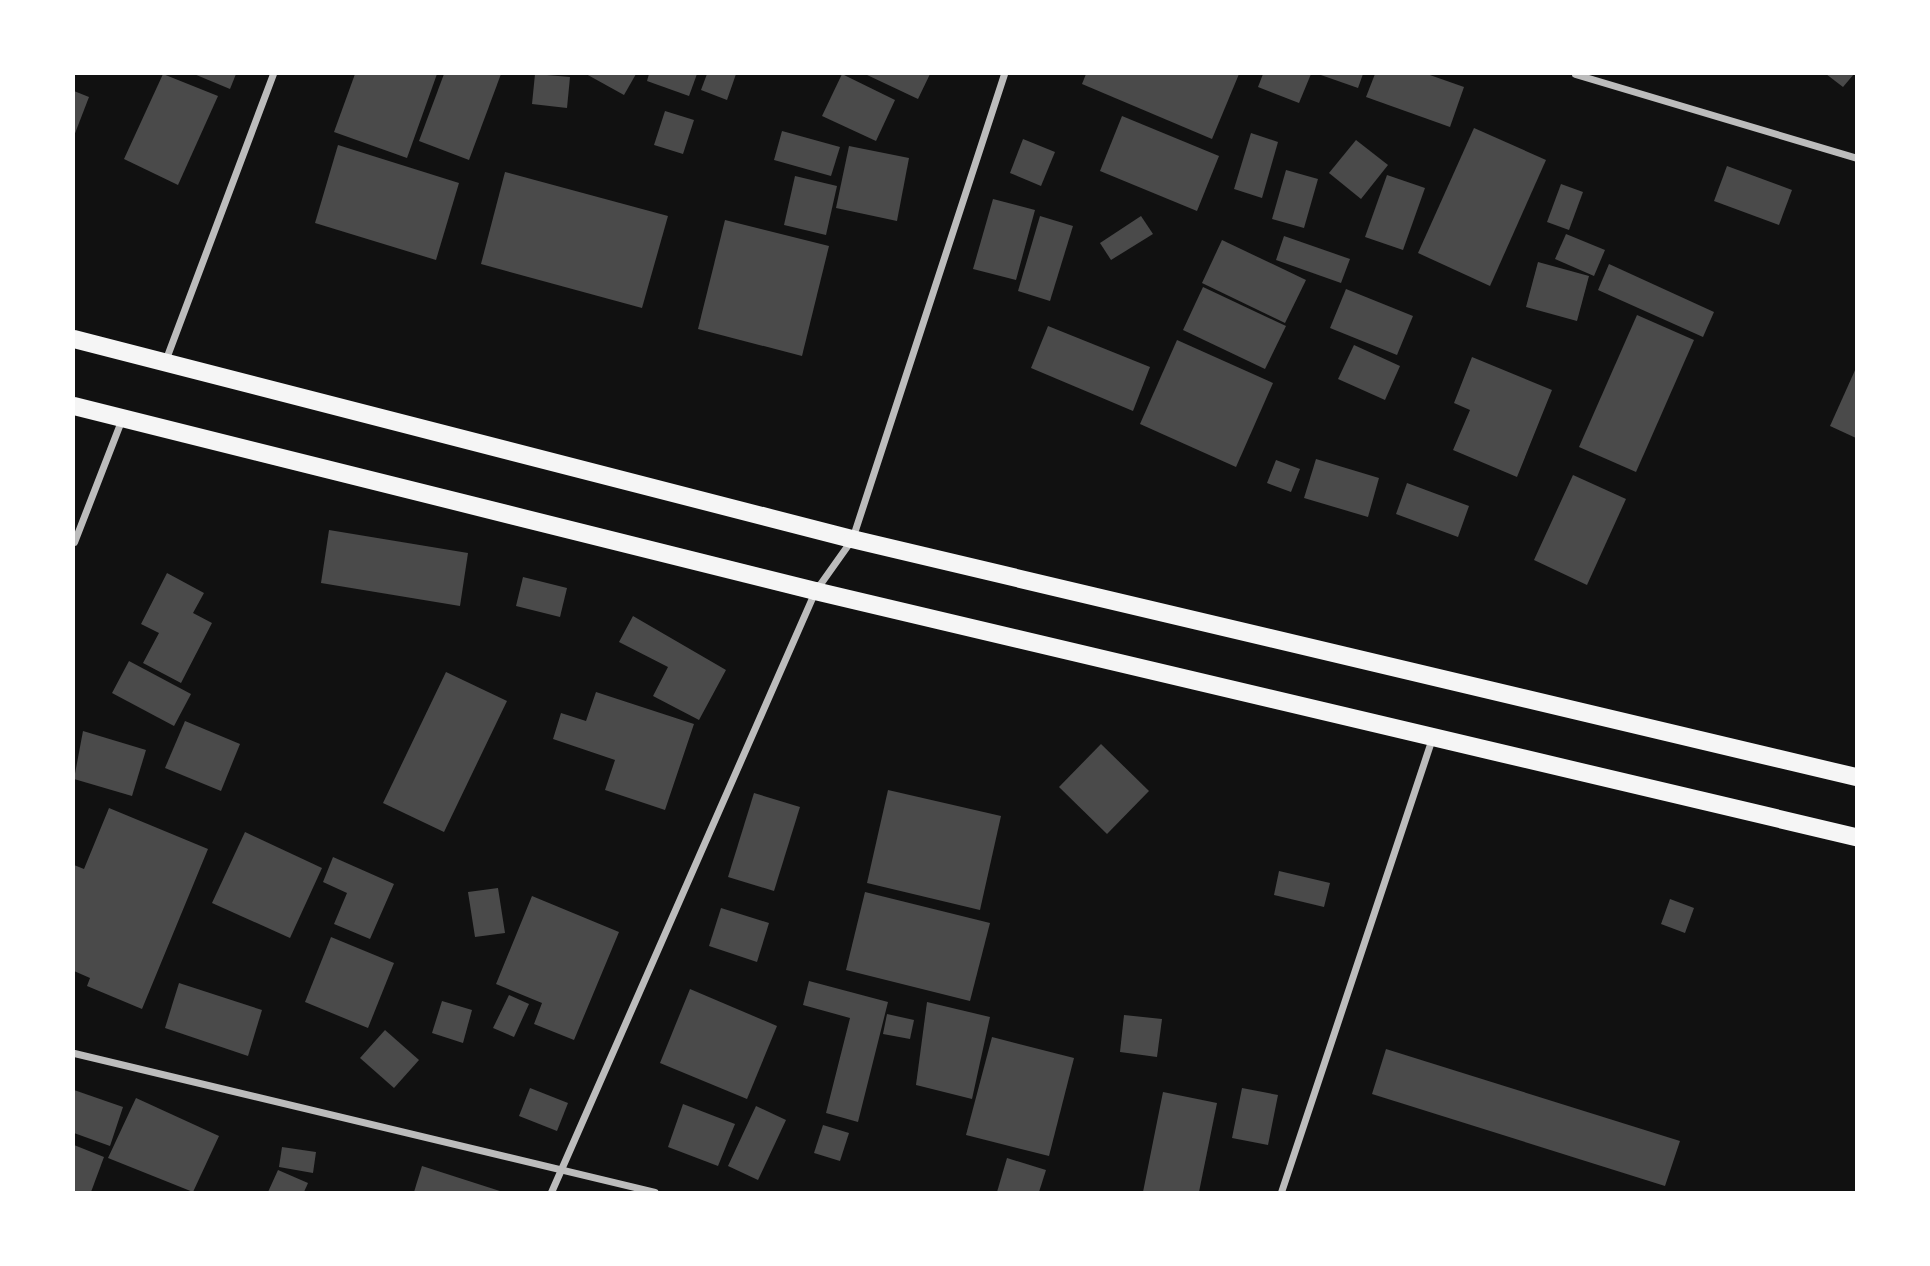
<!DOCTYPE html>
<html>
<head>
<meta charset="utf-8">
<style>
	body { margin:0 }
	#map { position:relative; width:1930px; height:1266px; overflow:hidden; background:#111; font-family:Raleway,sans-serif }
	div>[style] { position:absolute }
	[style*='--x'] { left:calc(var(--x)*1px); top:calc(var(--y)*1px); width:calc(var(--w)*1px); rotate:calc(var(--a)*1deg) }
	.building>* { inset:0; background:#4a4a4a }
	.minor>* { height:7px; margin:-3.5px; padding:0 3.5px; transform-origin:3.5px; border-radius:3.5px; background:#bcbcbc }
	.primary>* { height:18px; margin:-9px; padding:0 9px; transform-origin:9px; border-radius:9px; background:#f5f5f5 }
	span { translate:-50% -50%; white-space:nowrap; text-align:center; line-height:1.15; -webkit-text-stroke:5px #fff; paint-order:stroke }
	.frame { position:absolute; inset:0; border:75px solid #fff; pointer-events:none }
</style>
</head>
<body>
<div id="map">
	<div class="building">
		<div style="clip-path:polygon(163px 74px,218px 96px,178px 185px,124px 159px)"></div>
		<div style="clip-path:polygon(194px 74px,236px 74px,230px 89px)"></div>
		<div style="clip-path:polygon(355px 74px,437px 74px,407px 158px,334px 132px)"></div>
		<div style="clip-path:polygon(444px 74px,501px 74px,469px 160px,419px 141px)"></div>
		<div style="clip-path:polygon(535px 74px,570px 77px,567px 108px,532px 104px)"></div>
		<div style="clip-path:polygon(586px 74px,636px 74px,624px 95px)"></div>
		<div style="clip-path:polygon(649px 74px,697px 74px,689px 96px,647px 81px)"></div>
		<div style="clip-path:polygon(707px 74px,736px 74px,727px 100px,701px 90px)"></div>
		<div style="clip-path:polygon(842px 74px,895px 100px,876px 141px,822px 116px)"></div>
		<div style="clip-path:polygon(865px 74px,930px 74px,918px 99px)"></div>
		<div style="clip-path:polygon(1086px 74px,1239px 74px,1212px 139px,1082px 84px)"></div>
		<div style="clip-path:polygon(1263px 74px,1311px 74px,1299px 103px,1258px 87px)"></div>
		<div style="clip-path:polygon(1318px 74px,1363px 74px,1358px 88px)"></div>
		<div style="clip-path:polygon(1375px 74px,1427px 74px,1464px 87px,1450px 127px,1366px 97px)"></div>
		<div style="clip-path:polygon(1826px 74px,1854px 74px,1843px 87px)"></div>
		<div style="clip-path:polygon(74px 91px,89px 97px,74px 136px)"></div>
		<div style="clip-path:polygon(665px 111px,694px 120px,683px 154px,654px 145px)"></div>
		<div style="clip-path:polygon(1122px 116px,1219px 156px,1197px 211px,1100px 171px)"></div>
		<div style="clip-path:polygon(1474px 128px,1546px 160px,1490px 286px,1418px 253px)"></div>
		<div style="clip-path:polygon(782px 131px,840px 147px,831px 176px,774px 160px)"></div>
		<div style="clip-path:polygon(1251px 133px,1278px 142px,1262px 198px,1234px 189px)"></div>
		<div style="clip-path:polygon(1023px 139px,1055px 152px,1041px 186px,1010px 173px)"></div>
		<div style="clip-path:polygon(1356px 140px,1388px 165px,1361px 199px,1329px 173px)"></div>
		<div style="clip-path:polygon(338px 145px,459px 183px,436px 260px,315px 223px)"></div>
		<div style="clip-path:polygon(849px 146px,909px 158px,897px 221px,836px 208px)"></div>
		<div style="clip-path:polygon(1727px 166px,1792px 190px,1779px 225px,1714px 201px)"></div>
		<div style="clip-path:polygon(1286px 170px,1318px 179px,1304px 228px,1272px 219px)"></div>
		<div style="clip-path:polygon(505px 172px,668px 216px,642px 308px,481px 264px)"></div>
		<div style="clip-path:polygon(1387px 175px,1425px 188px,1403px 250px,1365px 237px)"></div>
		<div style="clip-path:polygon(795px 176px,837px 186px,826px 235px,784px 225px)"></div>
		<div style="clip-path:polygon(1561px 184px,1583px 192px,1569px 230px,1547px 222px)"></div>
		<div style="clip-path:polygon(993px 199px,1035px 210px,1016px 280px,973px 269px)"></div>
		<div style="clip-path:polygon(1040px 216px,1073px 226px,1050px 301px,1018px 291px)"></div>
		<div style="clip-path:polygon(1141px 216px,1153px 234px,1111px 260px,1100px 243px)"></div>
		<div style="clip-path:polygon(725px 220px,829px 246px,802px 356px,698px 329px)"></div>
		<div style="clip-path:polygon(1566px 234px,1605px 250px,1594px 276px,1555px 259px)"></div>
		<div style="clip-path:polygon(1284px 236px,1350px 259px,1341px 283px,1276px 260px)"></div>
		<div style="clip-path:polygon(1222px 240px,1306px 280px,1285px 323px,1202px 283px)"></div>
		<div style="clip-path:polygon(1538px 262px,1589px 276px,1577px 321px,1526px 307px)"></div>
		<div style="clip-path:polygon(1609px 264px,1714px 312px,1703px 337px,1598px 290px)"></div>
		<div style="clip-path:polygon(1203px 287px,1286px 326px,1265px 369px,1183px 330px)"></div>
		<div style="clip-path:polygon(1346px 289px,1413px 316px,1397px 355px,1330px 328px)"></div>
		<div style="clip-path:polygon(1637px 315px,1694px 340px,1636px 472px,1579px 447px)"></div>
		<div style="clip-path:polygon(1048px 326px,1150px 367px,1133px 411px,1031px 368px)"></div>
		<div style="clip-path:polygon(1177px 340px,1273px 383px,1236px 467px,1140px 424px)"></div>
		<div style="clip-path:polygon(1354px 345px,1400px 366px,1385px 400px,1338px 379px)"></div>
		<div style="clip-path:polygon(1472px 357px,1552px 390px,1517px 477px,1453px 450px,1470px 410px,1454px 403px)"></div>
		<div style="clip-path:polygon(1856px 368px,1856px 438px,1830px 426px)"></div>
		<div style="clip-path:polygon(1316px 459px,1379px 478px,1368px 517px,1304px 498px)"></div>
		<div style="clip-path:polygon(1276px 460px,1300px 469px,1291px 492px,1267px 483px)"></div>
		<div style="clip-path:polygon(1573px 475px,1626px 499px,1587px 585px,1534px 560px)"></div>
		<div style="clip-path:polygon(1407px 483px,1469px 506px,1458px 537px,1396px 514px)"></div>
		<div style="clip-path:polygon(329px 530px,468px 553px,460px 606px,321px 583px)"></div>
		<div style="clip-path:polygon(167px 573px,204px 593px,193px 613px,212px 623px,181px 683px,143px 663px,159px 633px,141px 624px)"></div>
		<div style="clip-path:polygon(523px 577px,567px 588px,560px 617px,516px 606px)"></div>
		<div style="clip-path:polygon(633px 616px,726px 670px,699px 720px,653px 696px,668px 667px,619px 642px)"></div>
		<div style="clip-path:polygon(129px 661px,191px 694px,174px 726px,112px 693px)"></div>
		<div style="clip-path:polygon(446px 672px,507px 701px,444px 832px,383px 803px)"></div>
		<div style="clip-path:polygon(596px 692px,694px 724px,665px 810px,605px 790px,615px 760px,553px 739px,561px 713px,586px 721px)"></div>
		<div style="clip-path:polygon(185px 721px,240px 744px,221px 791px,165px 768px)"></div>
		<div style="clip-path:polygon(83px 731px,146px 750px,132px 796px,74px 779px)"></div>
		<div style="clip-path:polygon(1101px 744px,1149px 791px,1107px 834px,1059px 787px)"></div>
		<div style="clip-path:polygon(888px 790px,1001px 816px,980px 910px,867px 883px)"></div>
		<div style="clip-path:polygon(754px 793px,800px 807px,774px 891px,728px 877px)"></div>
		<div style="clip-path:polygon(109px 808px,208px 849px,142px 1009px,87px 986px,90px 978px,74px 971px,74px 865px,84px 869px)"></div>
		<div style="clip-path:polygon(245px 832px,322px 868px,290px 938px,212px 903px)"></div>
		<div style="clip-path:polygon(333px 857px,394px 884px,370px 939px,334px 924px,347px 893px,323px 882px)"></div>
		<div style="clip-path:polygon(1279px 871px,1330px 883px,1324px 907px,1274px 895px)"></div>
		<div style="clip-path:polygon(498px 888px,505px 933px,475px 937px,468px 892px)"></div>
		<div style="clip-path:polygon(865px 892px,990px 923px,970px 1001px,846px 970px)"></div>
		<div style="clip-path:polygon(532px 896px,619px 932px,574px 1040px,534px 1024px,542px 1003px,496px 984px)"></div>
		<div style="clip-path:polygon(1670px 899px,1694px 908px,1685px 933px,1661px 924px)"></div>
		<div style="clip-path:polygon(721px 908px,769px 923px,757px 962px,709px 946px)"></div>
		<div style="clip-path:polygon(331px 937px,394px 963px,368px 1028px,305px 1002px)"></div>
		<div style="clip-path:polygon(809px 981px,888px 1002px,858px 1122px,826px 1113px,850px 1018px,803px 1005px)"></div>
		<div style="clip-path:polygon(179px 983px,262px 1010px,248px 1056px,165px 1028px)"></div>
		<div style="clip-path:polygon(690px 989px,777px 1026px,747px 1099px,660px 1063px)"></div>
		<div style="clip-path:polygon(509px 995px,529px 1004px,514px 1037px,493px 1028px)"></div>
		<div style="clip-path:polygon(442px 1001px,472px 1010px,463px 1043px,432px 1033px)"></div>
		<div style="clip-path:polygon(927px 1002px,990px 1017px,972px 1099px,916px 1085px)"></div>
		<div style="clip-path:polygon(887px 1014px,914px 1020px,910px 1039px,883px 1034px)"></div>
		<div style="clip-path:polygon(1124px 1015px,1162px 1019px,1157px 1057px,1120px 1052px)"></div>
		<div style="clip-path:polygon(385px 1030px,419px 1060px,394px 1088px,360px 1058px)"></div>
		<div style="clip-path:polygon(992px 1037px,1074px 1058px,1049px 1156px,966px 1135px)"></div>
		<div style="clip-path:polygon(1386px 1049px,1680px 1141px,1665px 1186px,1372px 1094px)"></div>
		<div style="clip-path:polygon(530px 1088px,568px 1103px,557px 1131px,519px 1116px)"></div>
		<div style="clip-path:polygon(1242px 1088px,1278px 1095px,1268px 1145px,1232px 1138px)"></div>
		<div style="clip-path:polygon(74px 1090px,123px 1107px,110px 1146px,74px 1133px)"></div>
		<div style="clip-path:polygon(1163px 1092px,1217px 1103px,1199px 1192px,1143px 1192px)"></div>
		<div style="clip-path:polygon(136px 1098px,219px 1136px,193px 1192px,108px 1158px)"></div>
		<div style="clip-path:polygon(683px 1104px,735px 1124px,718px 1166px,668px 1147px)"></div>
		<div style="clip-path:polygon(756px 1106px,786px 1120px,758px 1180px,728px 1166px)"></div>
		<div style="clip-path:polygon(823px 1125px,849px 1133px,840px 1161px,814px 1153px)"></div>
		<div style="clip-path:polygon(74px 1145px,104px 1157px,91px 1192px,74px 1191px)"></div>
		<div style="clip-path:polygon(282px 1147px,316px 1152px,313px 1173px,279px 1167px)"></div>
		<div style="clip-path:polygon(1007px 1158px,1046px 1170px,1039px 1192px,997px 1192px)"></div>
		<div style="clip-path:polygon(422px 1166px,503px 1192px,414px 1192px)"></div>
		<div style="clip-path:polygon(278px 1170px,308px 1183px,304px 1192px,268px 1192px)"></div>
	</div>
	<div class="minor">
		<div style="--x:1575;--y:74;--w:293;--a:16.6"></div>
		<div style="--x:165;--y:361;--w:307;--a:-69.4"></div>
		<div style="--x:74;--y:542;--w:133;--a:-68.8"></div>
		<div style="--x:74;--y:1053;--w:597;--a:13.45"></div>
		<div style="--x:551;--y:1192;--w:656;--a:-66.29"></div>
		<div style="--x:815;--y:591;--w:64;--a:-54.6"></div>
		<div style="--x:852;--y:539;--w:489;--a:-71.9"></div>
		<div style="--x:1281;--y:1192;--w:478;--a:-71.6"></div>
	</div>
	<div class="primary">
		<div style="--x:74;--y:339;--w:803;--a:14.42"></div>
		<div style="--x:852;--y:539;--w:1032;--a:13.34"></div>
		<div style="--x:74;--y:406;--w:764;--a:14.02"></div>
		<div style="--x:815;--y:591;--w:1070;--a:13.3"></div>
	</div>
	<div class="frame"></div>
</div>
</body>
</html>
